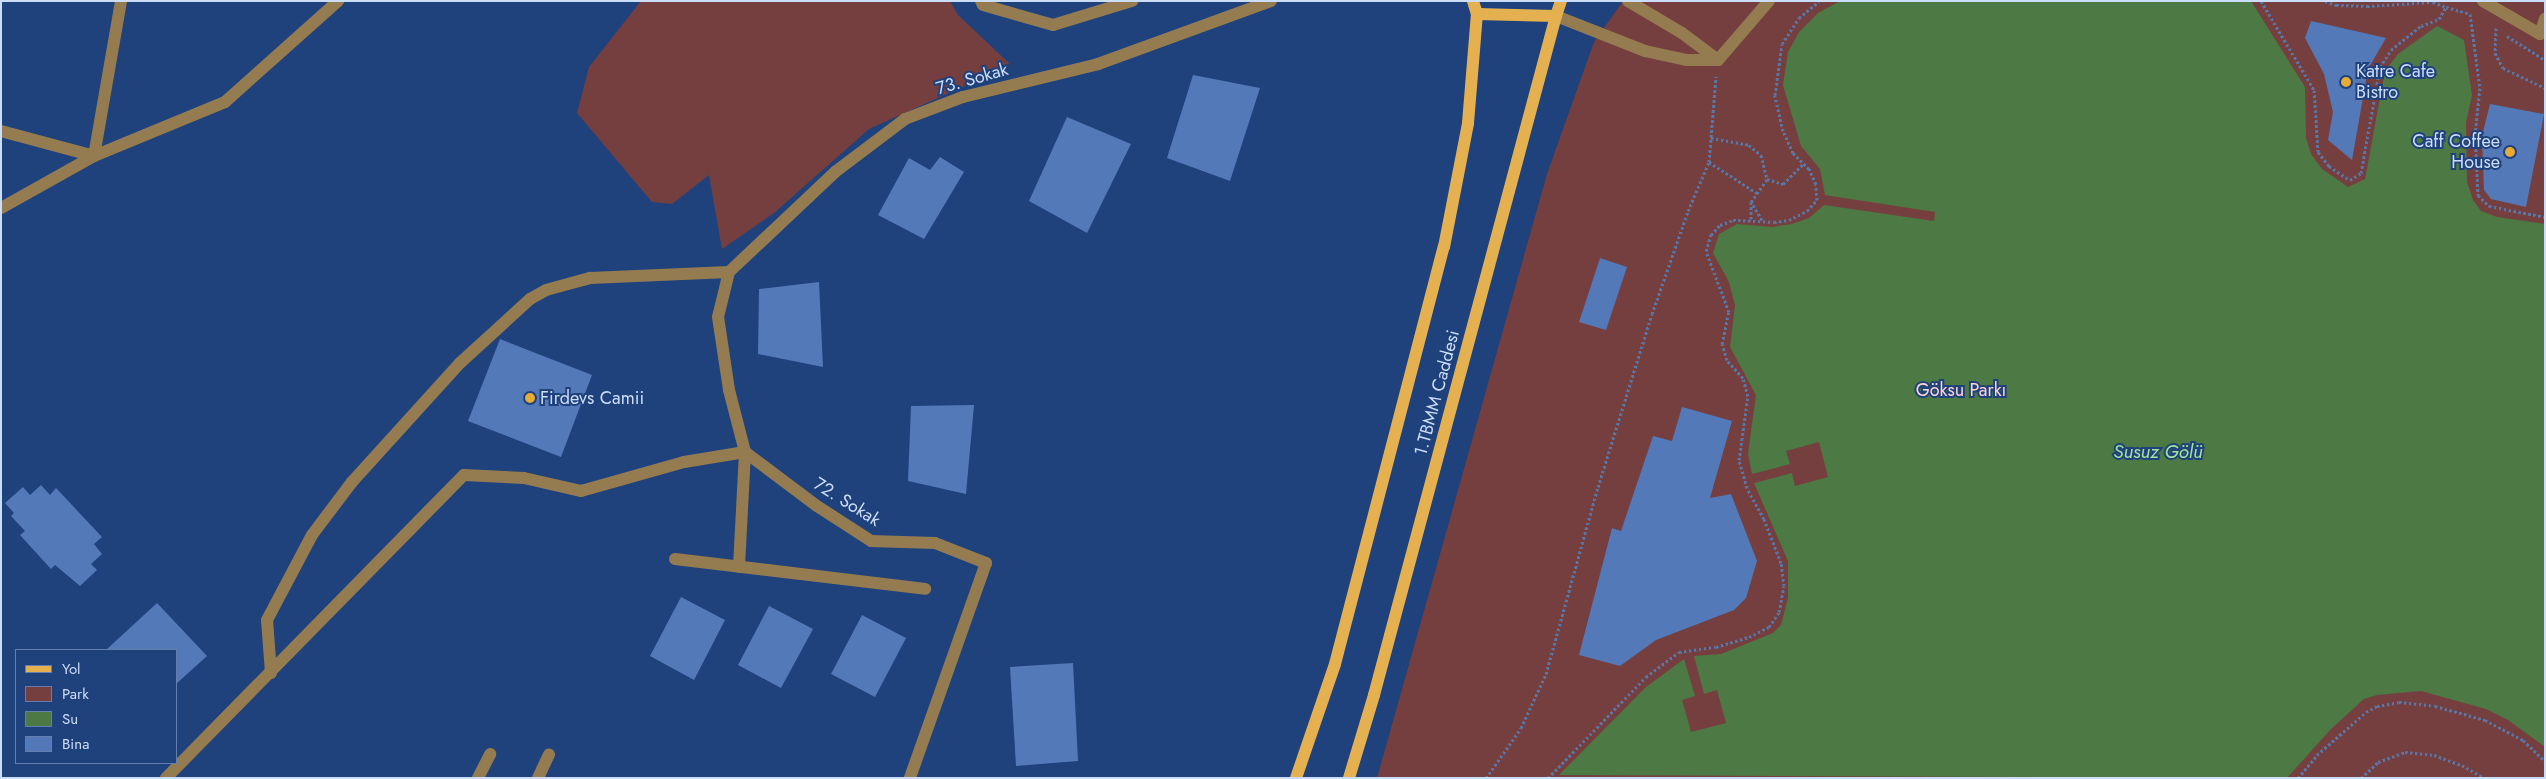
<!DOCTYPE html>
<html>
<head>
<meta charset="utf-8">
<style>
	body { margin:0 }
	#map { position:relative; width:2546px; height:779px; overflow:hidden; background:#1f417c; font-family:Jost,sans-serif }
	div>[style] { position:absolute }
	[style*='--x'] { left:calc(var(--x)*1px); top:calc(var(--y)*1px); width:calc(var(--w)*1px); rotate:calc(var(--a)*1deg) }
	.green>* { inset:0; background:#753f3f }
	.water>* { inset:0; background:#4d7945 }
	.building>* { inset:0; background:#5479b9 }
	.path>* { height:3px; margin-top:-1.5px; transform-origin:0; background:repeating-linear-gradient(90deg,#5a76a6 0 2.5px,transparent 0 5px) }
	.minor>* { height:12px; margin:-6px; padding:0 6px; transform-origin:6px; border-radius:6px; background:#957c50 }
	.major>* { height:12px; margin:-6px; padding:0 6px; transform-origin:6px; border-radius:6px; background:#e5b150 }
	.dots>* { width:14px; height:14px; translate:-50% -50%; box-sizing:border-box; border:2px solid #1f417c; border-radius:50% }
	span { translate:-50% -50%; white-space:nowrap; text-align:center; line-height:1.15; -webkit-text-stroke:4px #1f417c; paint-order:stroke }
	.poi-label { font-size:18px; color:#ccddf9 }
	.left { translate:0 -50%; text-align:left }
	.right { translate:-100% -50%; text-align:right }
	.street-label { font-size:18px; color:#ccddf9 }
	.park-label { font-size:18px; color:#ffd4d2 }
	.water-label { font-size:19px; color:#a3e397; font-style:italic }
	.frame { position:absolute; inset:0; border:2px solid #ccddf9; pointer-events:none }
	.legend { position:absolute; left:15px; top:649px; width:162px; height:115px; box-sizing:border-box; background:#1f417c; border:1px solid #647fae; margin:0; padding:6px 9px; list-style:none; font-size:15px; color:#ccddf9 }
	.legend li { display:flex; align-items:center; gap:10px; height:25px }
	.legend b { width:25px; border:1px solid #647fae }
</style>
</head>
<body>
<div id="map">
	<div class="green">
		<div style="clip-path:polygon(641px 1px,950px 1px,958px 15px,1011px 65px,869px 129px,774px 213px,722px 249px,709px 175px,672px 204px,652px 202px,577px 113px,589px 67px)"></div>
		<div style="clip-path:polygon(1623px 1px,2545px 1px,2545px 778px,1377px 778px,1547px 174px,1594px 42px)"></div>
	</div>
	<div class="water">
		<div style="clip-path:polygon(1840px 1px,2251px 1px,2305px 87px,2306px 138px,2311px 154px,2322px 169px,2348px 187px,2365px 179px,2385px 71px,2398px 54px,2437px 26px,2464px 40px,2472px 95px,2466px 123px,2467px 182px,2473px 200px,2481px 211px,2497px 217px,2545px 224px,2545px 747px,2508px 720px,2486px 709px,2421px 691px,2377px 695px,2364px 699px,2330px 730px,2287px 778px,1559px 775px,1646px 687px,1684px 659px,1695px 696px,1682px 700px,1691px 732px,1726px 723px,1717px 690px,1704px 694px,1694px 656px,1721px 654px,1773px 633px,1781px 625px,1788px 598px,1788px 561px,1754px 483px,1792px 473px,1795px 486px,1828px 477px,1819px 442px,1786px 451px,1790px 464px,1752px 474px,1748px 454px,1756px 395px,1730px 347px,1735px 305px,1729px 282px,1713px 253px,1719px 234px,1737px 224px,1772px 227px,1792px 224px,1809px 218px,1824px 205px,1934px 221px,1935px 212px,1825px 195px,1820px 169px,1801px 146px,1783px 85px,1788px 52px,1799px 32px,1818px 13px)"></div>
	</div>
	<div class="building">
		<div style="clip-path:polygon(2311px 21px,2386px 38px,2368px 69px,2352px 160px,2328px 140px,2333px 112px,2324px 74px,2305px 38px)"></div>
		<div style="clip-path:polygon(1193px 75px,1260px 88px,1230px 181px,1167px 158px)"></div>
		<div style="clip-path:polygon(2490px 104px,2544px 114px,2526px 207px,2491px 199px,2484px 190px,2482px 136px)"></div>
		<div style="clip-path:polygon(1067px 117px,1131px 144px,1087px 233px,1029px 201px)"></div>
		<div style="clip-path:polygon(940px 157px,964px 172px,924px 239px,878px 215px,909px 158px,930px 170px)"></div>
		<div style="clip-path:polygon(1600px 258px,1627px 267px,1606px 330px,1579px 322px)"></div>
		<div style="clip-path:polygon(819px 282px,823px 367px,758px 354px,759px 289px)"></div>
		<div style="clip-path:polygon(500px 339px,592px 375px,561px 457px,468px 421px)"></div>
		<div style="clip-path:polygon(974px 405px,966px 494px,908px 481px,911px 406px)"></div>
		<div style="clip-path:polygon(1682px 407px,1732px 421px,1710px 498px,1731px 494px,1757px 561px,1746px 598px,1734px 610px,1656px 640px,1620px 666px,1579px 655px,1612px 528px,1621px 531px,1653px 436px,1672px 441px)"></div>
		<div style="clip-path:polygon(41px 485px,50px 495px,56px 488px,102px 537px,94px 544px,102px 554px,91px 564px,97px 570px,80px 586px,55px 565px,51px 569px,20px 535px,25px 531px,11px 516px,14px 513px,5px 503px,23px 487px,30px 495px)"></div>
		<div style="clip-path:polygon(681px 597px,725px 620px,694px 680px,650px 656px)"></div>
		<div style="clip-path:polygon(157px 603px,207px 656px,176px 684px,176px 650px,106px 650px)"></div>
		<div style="clip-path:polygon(769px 606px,813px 629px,781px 688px,738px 665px)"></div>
		<div style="clip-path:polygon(862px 615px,906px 638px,875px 697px,831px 674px)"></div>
		<div style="clip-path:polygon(1073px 663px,1078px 761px,1016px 766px,1010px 667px)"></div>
	</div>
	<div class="path">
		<div style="--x:2261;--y:1;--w:104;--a:59.2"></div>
		<div style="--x:2314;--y:90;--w:62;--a:86.3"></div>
		<div style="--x:2318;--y:152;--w:18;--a:52"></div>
		<div style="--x:2329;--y:166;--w:25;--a:34"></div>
		<div style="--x:2350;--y:180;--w:13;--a:-32"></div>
		<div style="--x:2361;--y:173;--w:108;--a:-79.8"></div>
		<div style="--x:2380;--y:67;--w:20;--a:-57"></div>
		<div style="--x:2391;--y:50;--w:38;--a:-39"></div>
		<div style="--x:2421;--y:26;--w:19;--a:-21"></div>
		<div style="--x:2439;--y:19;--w:14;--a:-60"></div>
		<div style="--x:2446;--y:7;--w:25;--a:16"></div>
		<div style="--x:2470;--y:14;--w:75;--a:82.3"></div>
		<div style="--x:2480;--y:88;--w:46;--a:96.2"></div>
		<div style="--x:2475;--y:134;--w:61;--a:87.2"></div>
		<div style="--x:2478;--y:195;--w:16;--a:45"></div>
		<div style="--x:2489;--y:206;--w:57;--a:11.1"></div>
		<div style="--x:2325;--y:1;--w:12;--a:20"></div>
		<div style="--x:2336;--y:5;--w:31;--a:2"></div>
		<div style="--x:2367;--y:6;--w:66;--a:-3.5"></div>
		<div style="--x:2433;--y:2;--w:14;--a:21"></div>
		<div style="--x:2496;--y:28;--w:25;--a:92"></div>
		<div style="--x:2495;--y:53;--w:17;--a:62"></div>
		<div style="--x:2503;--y:68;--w:47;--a:25.5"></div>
		<div style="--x:2507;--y:36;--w:45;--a:32.3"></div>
		<div style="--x:1711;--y:138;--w:39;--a:10"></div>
		<div style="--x:1749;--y:145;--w:16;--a:40"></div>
		<div style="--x:1761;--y:155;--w:25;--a:76"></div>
		<div style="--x:1709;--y:162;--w:57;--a:32.9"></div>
		<div style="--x:1751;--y:219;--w:17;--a:-90"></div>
		<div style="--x:1762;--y:220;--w:21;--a:-121"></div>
		<div style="--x:1751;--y:202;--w:28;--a:-55"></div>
		<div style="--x:1767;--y:179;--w:17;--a:17"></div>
		<div style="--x:1783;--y:184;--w:28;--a:-45"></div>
		<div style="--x:1486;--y:778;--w:61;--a:-55"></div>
		<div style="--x:1521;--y:728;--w:60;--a:-65.2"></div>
		<div style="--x:1546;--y:674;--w:194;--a:-74.5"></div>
		<div style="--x:1598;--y:487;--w:181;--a:-72.7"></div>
		<div style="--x:1652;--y:314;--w:109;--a:-70.7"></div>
		<div style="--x:1688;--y:211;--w:53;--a:-66.8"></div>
		<div style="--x:1709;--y:162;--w:86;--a:-85.3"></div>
		<div style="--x:1548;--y:778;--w:141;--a:-45.9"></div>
		<div style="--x:1646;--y:677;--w:41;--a:-37.1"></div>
		<div style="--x:1679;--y:652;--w:37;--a:-8"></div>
		<div style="--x:1716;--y:647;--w:34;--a:-17"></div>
		<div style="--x:1749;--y:637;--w:22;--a:-27"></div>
		<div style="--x:1769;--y:627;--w:18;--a:-56"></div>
		<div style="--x:1779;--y:612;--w:26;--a:-79"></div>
		<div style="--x:1784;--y:586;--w:23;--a:-97"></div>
		<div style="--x:1781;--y:563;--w:47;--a:-111.1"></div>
		<div style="--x:1764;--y:519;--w:35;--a:-119"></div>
		<div style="--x:1747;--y:488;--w:29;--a:-106"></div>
		<div style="--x:1739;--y:460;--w:65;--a:-82"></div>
		<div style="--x:1748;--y:396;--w:19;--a:-106"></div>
		<div style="--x:1743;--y:378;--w:24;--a:-132"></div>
		<div style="--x:1727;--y:360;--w:17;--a:-107"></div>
		<div style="--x:1722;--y:344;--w:33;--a:-78"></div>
		<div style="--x:1729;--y:312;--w:65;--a:-110.7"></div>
		<div style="--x:1706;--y:251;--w:17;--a:-73"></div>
		<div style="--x:1711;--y:235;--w:13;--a:-48"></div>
		<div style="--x:1720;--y:225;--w:14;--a:-21"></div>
		<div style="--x:1733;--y:220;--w:41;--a:2.8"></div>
		<div style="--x:1774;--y:222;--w:15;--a:-8"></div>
		<div style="--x:1789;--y:220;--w:20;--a:-27"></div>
		<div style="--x:1807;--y:211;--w:15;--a:-48"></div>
		<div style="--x:1817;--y:200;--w:16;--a:-94"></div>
		<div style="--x:1816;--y:184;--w:17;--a:-115"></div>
		<div style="--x:1809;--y:169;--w:23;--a:-135"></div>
		<div style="--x:1793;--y:153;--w:24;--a:-114"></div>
		<div style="--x:1783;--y:131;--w:37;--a:-103"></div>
		<div style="--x:1775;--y:95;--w:51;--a:-82.2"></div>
		<div style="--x:1782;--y:44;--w:31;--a:-57"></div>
		<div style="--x:1799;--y:18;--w:26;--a:-40"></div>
		<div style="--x:2298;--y:778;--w:30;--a:-50"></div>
		<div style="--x:2317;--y:755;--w:65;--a:-41.3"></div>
		<div style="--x:2366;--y:712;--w:13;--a:-29"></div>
		<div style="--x:2377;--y:706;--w:22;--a:-10"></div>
		<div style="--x:2399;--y:702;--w:36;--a:6"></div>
		<div style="--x:2435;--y:706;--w:52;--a:15.6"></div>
		<div style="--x:2485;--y:720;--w:43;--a:27.8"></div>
		<div style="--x:2523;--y:740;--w:30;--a:44"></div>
		<div style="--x:2361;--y:778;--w:23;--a:-43"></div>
		<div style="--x:2378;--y:762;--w:29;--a:-20"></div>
		<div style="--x:2405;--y:752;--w:29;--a:6"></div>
		<div style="--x:2434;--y:755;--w:30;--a:20"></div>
		<div style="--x:2462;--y:765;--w:26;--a:31"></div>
	</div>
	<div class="minor">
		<div style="--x:981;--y:1;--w:4;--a:63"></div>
		<div style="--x:983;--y:5;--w:73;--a:15.9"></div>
		<div style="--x:1053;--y:25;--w:83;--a:-16.9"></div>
		<div style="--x:1628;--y:1;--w:63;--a:30.7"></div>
		<div style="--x:1682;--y:33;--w:45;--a:36.9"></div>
		<div style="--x:2483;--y:1;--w:66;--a:30.1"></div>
		<div style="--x:2540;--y:34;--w:16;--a:-72"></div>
		<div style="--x:1556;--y:16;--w:96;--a:21.5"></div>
		<div style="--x:1645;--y:51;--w:43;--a:12.1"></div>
		<div style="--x:1687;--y:60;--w:31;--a:0"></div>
		<div style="--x:1718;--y:60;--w:78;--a:-49.2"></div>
		<div style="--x:1;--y:131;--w:96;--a:15"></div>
		<div style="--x:94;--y:156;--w:157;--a:-80.1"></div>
		<div style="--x:1;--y:208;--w:107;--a:-29.2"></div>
		<div style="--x:94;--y:156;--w:142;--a:-22.4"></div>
		<div style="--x:225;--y:102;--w:152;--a:-41.8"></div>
		<div style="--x:729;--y:272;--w:46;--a:103.7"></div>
		<div style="--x:718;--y:317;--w:74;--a:81.4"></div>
		<div style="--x:729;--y:390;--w:64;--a:75.5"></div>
		<div style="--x:745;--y:452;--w:90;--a:36.9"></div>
		<div style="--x:817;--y:506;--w:64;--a:32.9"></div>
		<div style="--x:871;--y:541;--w:64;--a:1.8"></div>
		<div style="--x:935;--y:543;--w:55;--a:21.4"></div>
		<div style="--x:986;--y:563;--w:228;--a:109.5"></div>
		<div style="--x:729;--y:272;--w:146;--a:-43.3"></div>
		<div style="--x:835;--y:172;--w:88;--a:-37.1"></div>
		<div style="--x:905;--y:119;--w:62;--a:-20.8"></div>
		<div style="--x:963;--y:97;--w:139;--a:-13.7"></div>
		<div style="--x:1098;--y:64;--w:184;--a:-20"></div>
		<div style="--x:675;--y:559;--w:252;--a:6.8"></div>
		<div style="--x:271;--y:673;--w:53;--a:-94.3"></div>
		<div style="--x:267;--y:620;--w:96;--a:-62.1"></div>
		<div style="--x:312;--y:535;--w:66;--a:-53"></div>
		<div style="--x:352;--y:482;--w:161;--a:-47.8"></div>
		<div style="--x:460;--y:363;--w:95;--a:-42.4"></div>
		<div style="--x:530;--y:299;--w:18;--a:-29"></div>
		<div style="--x:546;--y:290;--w:46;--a:-15.3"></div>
		<div style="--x:590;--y:278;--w:139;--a:-2.5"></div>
		<div style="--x:166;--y:778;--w:425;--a:-45.5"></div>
		<div style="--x:464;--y:475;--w:60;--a:2.9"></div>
		<div style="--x:524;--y:478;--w:58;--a:12.8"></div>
		<div style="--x:581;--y:491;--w:107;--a:-15.7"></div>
		<div style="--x:684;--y:462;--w:62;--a:-9.3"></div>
		<div style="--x:745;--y:452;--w:115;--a:93"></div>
		<div style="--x:478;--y:778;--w:27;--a:-63"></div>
		<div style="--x:538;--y:778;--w:26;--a:-65"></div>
	</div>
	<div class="major">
		<div style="--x:1473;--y:1;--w:14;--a:73"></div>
		<div style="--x:1477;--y:14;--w:79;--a:1.5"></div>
		<div style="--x:1556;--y:16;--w:16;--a:-72"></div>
		<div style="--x:1296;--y:778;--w:120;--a:-71.1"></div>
		<div style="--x:1335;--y:664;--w:431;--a:-75.4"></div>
		<div style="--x:1444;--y:247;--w:126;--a:-79"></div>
		<div style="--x:1468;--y:123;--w:109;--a:-85.3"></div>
		<div style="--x:1349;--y:778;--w:87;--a:-73.2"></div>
		<div style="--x:1374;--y:695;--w:703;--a:-75"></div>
	</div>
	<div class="dots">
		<div style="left:2346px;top:82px;background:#e6ac36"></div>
		<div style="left:2510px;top:152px;background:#e6ac36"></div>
		<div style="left:530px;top:398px;background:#e6ac36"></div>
	</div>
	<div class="poi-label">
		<span class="left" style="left:2356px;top:82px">Katre Cafe<br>Bistro</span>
		<span class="right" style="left:2500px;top:152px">Caff Coffee<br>House</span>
		<span class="left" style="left:540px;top:398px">Firdevs Camii</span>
	</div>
	<div class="street-label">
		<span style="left:972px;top:79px;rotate:-16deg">73. Sokak</span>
		<span style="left:1437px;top:393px;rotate:-75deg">1.TBMM Caddesi</span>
		<span style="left:847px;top:502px;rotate:32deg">72. Sokak</span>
	</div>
	<div class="park-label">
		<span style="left:1961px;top:390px">Göksu Parkı</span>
	</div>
	<div class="water-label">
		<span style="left:2158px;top:452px">Susuz Gölü</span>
	</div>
	<div class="frame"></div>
	<ul class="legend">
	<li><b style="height:6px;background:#e5b150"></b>Yol</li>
	<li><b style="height:14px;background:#753f3f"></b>Park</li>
	<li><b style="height:14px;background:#4d7945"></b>Su</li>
	<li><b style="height:14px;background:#5479b9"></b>Bina</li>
	</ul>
</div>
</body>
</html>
